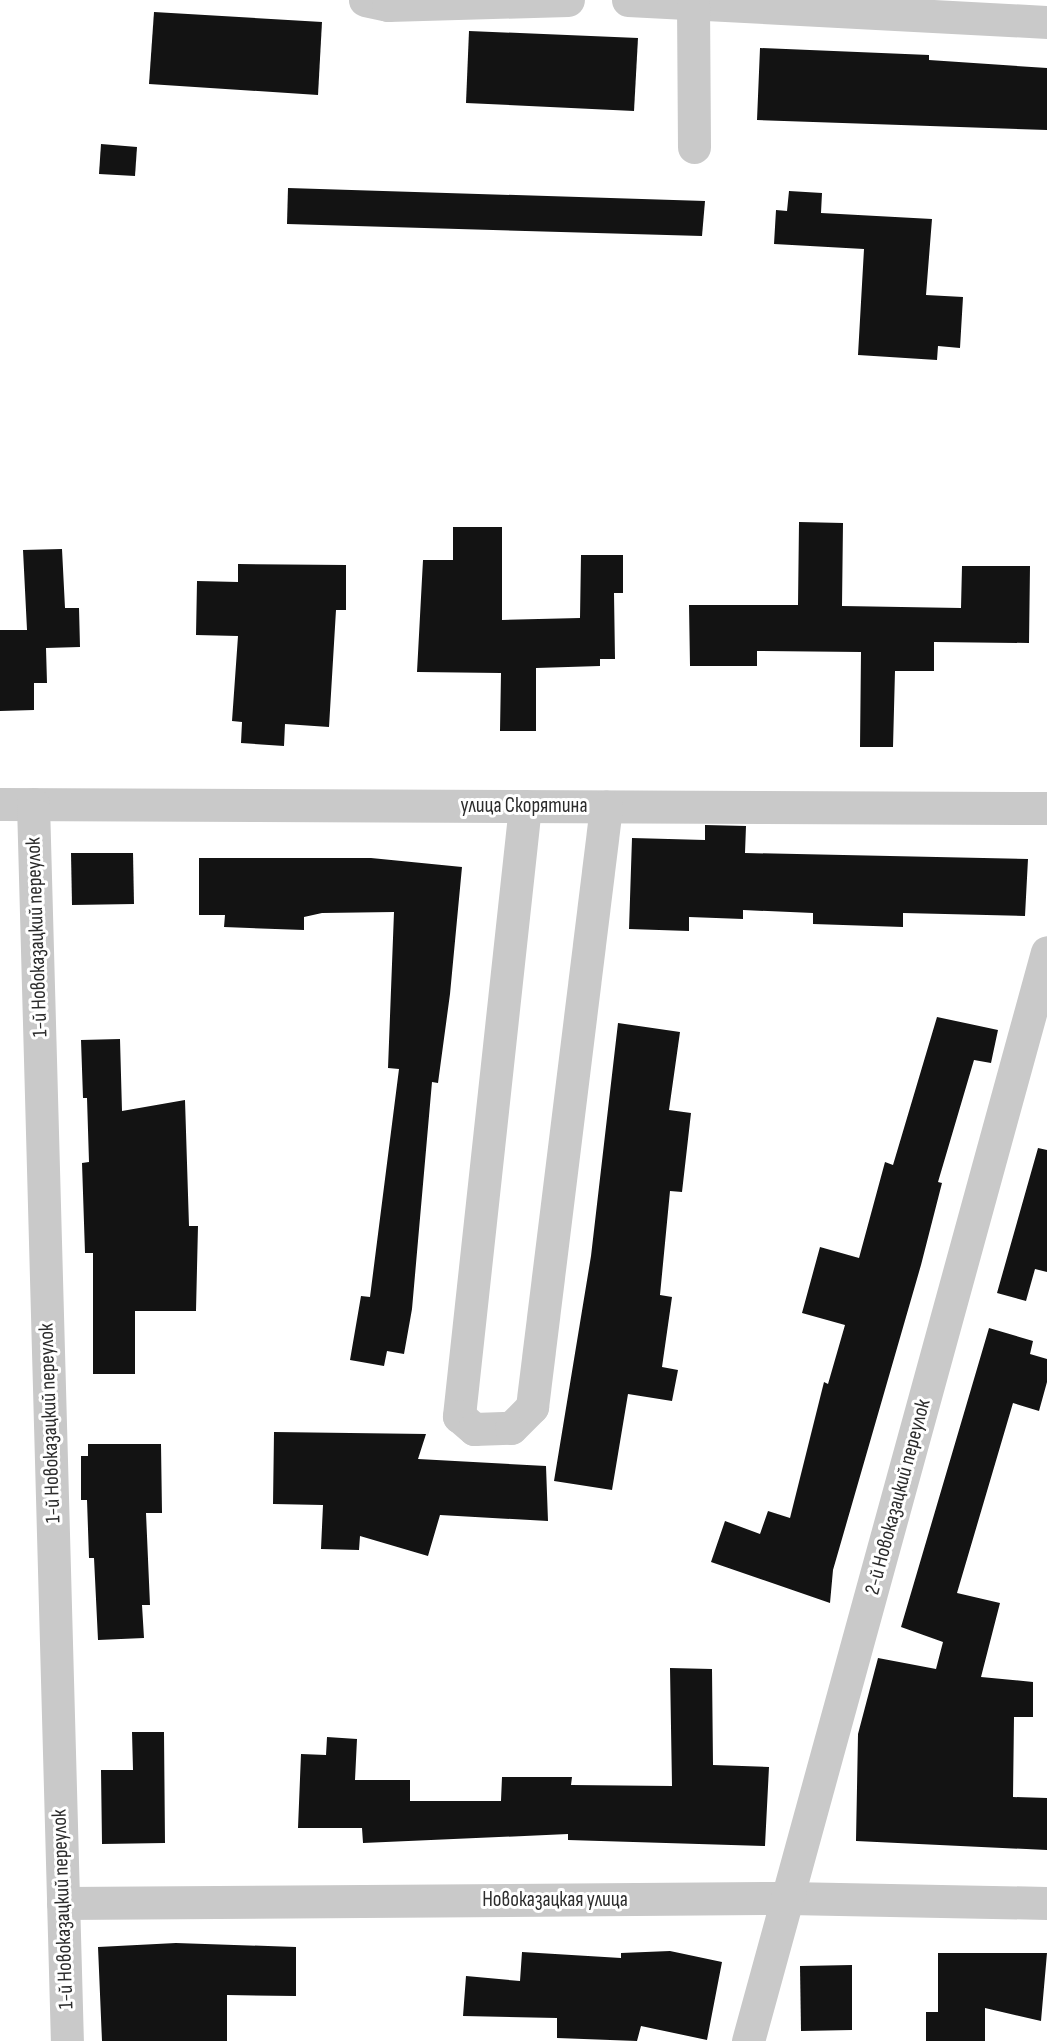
<!DOCTYPE html>
<html>
<head>
<meta charset="utf-8">
<style>
	body { margin:0 }
	#map { position:relative; width:1047px; height:2041px; overflow:hidden; background:#fff; font-family:"Sofia Sans Condensed",sans-serif }
	div>[style] { position:absolute }
	[style*='--x'] { left:calc(var(--x)*1px); top:calc(var(--y)*1px); width:calc(var(--w)*1px); rotate:calc(var(--a)*1deg) }
	.building>* { inset:0; background:#131313 }
	.minor>* { height:33px; margin:-16.5px; padding:0 16.5px; transform-origin:16.5px; border-radius:16.5px; background:#c9c9c9 }
	span { translate:-50% -50%; white-space:nowrap; text-align:center; line-height:1.15; -webkit-text-stroke:6px #fff; paint-order:stroke }
	.street-label { font-size:21px; color:#2c2c2c }
</style>
</head>
<body>
<div id="map">
	<div class="building">
		<div style="clip-path:polygon(154px 12px,322px 22px,318px 95px,149px 84px)"></div>
		<div style="clip-path:polygon(469px 31px,638px 38px,634px 111px,466px 103px)"></div>
		<div style="clip-path:polygon(760px 48px,929px 55px,929px 60px,1047px 68px,1047px 130px,757px 120px)"></div>
		<div style="clip-path:polygon(101px 144px,137px 147px,135px 176px,99px 174px)"></div>
		<div style="clip-path:polygon(288px 188px,705px 201px,702px 236px,287px 224px)"></div>
		<div style="clip-path:polygon(789px 191px,822px 193px,821px 213px,932px 219px,926px 295px,963px 297px,960px 348px,938px 346px,937px 360px,858px 355px,864px 249px,774px 244px,776px 210px,787px 211px)"></div>
		<div style="clip-path:polygon(799px 522px,843px 523px,842px 606px,961px 608px,962px 566px,1030px 566px,1029px 643px,934px 642px,934px 671px,895px 671px,893px 747px,860px 747px,861px 652px,757px 651px,757px 666px,690px 666px,689px 605px,798px 605px)"></div>
		<div style="clip-path:polygon(453px 527px,502px 527px,502px 620px,580px 618px,581px 555px,623px 555px,623px 593px,614px 593px,615px 659px,600px 659px,600px 666px,536px 668px,536px 731px,500px 731px,501px 673px,417px 672px,423px 560px,453px 560px)"></div>
		<div style="clip-path:polygon(62px 549px,65px 608px,79px 608px,80px 647px,46px 648px,47px 683px,34px 683px,34px 710px,0 711px,0 630px,27px 630px,23px 550px)"></div>
		<div style="clip-path:polygon(238px 564px,346px 565px,346px 610px,336px 610px,329px 727px,285px 724px,284px 746px,241px 743px,242px 722px,232px 721px,238px 636px,196px 635px,197px 581px,238px 582px)"></div>
		<div style="clip-path:polygon(705px 825px,746px 826px,745px 853px,1028px 859px,1025px 916px,903px 913px,903px 927px,813px 924px,813px 913px,743px 910px,743px 919px,689px 917px,689px 931px,629px 929px,632px 838px,705px 840px)"></div>
		<div style="clip-path:polygon(71px 853px,133px 853px,134px 904px,72px 905px)"></div>
		<div style="clip-path:polygon(199px 858px,371px 858px,462px 867px,450px 994px,438px 1083px,432px 1082px,412px 1309px,404px 1354px,387px 1351px,384px 1366px,350px 1360px,361px 1296px,370px 1297px,399px 1069px,388px 1068px,394px 912px,322px 913px,304px 917px,304px 930px,224px 927px,225px 915px,199px 915px)"></div>
		<div style="clip-path:polygon(937px 1017px,998px 1030px,991px 1063px,974px 1060px,938px 1182px,942px 1183px,921px 1265px,833px 1570px,830px 1603px,711px 1562px,725px 1521px,760px 1534px,768px 1511px,790px 1518px,824px 1382px,828px 1384px,845px 1325px,802px 1313px,820px 1247px,859px 1258px,885px 1162px,893px 1165px)"></div>
		<div style="clip-path:polygon(618px 1023px,680px 1032px,669px 1110px,691px 1113px,682px 1192px,670px 1191px,660px 1295px,672px 1297px,662px 1367px,678px 1370px,672px 1401px,628px 1394px,612px 1490px,554px 1481px,591px 1256px)"></div>
		<div style="clip-path:polygon(120px 1039px,122px 1111px,185px 1100px,189px 1226px,198px 1226px,196px 1311px,135px 1311px,135px 1374px,93px 1374px,93px 1253px,85px 1253px,82px 1163px,89px 1162px,87px 1098px,83px 1098px,81px 1040px)"></div>
		<div style="clip-path:polygon(1038px 1148px,1047px 1150px,1047px 1272px,1035px 1269px,1026px 1301px,997px 1293px)"></div>
		<div style="clip-path:polygon(989px 1328px,1033px 1341px,1030px 1354px,1047px 1359px,1047px 1382px,1039px 1411px,1013px 1403px,957px 1593px,1000px 1603px,981px 1677px,1033px 1682px,1033px 1717px,1014px 1717px,1013px 1797px,1047px 1798px,1047px 1850px,856px 1841px,858px 1734px,878px 1658px,936px 1669px,943px 1642px,901px 1627px)"></div>
		<div style="clip-path:polygon(274px 1432px,426px 1434px,418px 1459px,546px 1466px,548px 1521px,440px 1515px,428px 1556px,360px 1536px,359px 1550px,321px 1549px,323px 1505px,273px 1504px)"></div>
		<div style="clip-path:polygon(88px 1444px,161px 1444px,162px 1513px,146px 1513px,150px 1605px,142px 1605px,144px 1638px,98px 1640px,94px 1558px,89px 1558px,87px 1500px,81px 1500px,81px 1456px,88px 1456px)"></div>
		<div style="clip-path:polygon(670px 1668px,712px 1669px,713px 1765px,769px 1767px,765px 1846px,568px 1840px,568px 1834px,363px 1843px,362px 1828px,298px 1828px,301px 1754px,326px 1755px,327px 1737px,357px 1739px,355px 1780px,410px 1780px,410px 1801px,501px 1801px,502px 1777px,572px 1777px,571px 1785px,672px 1786px)"></div>
		<div style="clip-path:polygon(132px 1732px,164px 1732px,165px 1843px,102px 1844px,101px 1770px,133px 1770px)"></div>
		<div style="clip-path:polygon(176px 1943px,296px 1947px,296px 1996px,227px 1995px,227px 2041px,102px 2041px,98px 1947px)"></div>
		<div style="clip-path:polygon(670px 1951px,722px 1962px,707px 2040px,641px 2026px,637px 2041px,557px 2038px,557px 2018px,463px 2016px,466px 1976px,520px 1981px,522px 1952px,621px 1958px,621px 1953px)"></div>
		<div style="clip-path:polygon(938px 1953px,1047px 1953px,1041px 2021px,985px 2008px,985px 2041px,926px 2041px,926px 2012px,938px 2012px)"></div>
		<div style="clip-path:polygon(852px 1965px,852px 2030px,801px 2031px,800px 1966px)"></div>
	</div>
	<div class="minor">
		<div style="--x:365;--y:0;--w:24;--a:12"></div>
		<div style="--x:388;--y:5;--w:180;--a:-1.6"></div>
		<div style="--x:628;--y:0;--w:420;--a:3"></div>
		<div style="--x:693;--y:4;--w:143;--a:89.6"></div>
		<div style="--x:0;--y:804;--w:1047;--a:0.22"></div>
		<div style="--x:33;--y:804;--w:1237;--a:88.43"></div>
		<div style="--x:525;--y:806;--w:614;--a:96.18"></div>
		<div style="--x:459;--y:1416;--w:20;--a:41"></div>
		<div style="--x:474;--y:1429;--w:37;--a:-2"></div>
		<div style="--x:511;--y:1428;--w:30;--a:-45"></div>
		<div style="--x:532;--y:1407;--w:605;--a:-82.97"></div>
		<div style="--x:63;--y:1903;--w:725;--a:-0.4"></div>
		<div style="--x:788;--y:1898;--w:259;--a:1.1"></div>
		<div style="--x:748;--y:2041;--w:1129;--a:-74.65"></div>
	</div>
	<div class="street-label">
		<span style="left:524px;top:806px">улица Скорятина</span>
		<span style="left:37px;top:937px;rotate:-92deg">1-й Новоказацкий переулок</span>
		<span style="left:50px;top:1423px;rotate:-92deg">1-й Новоказацкий переулок</span>
		<span style="left:898px;top:1497px;rotate:-75deg">2-й Новоказацкий переулок</span>
		<span style="left:555px;top:1900px">Новоказацкая улица</span>
		<span style="left:63px;top:1909px;rotate:-92deg">1-й Новоказацкий переулок</span>
	</div>
</div>
</body>
</html>
